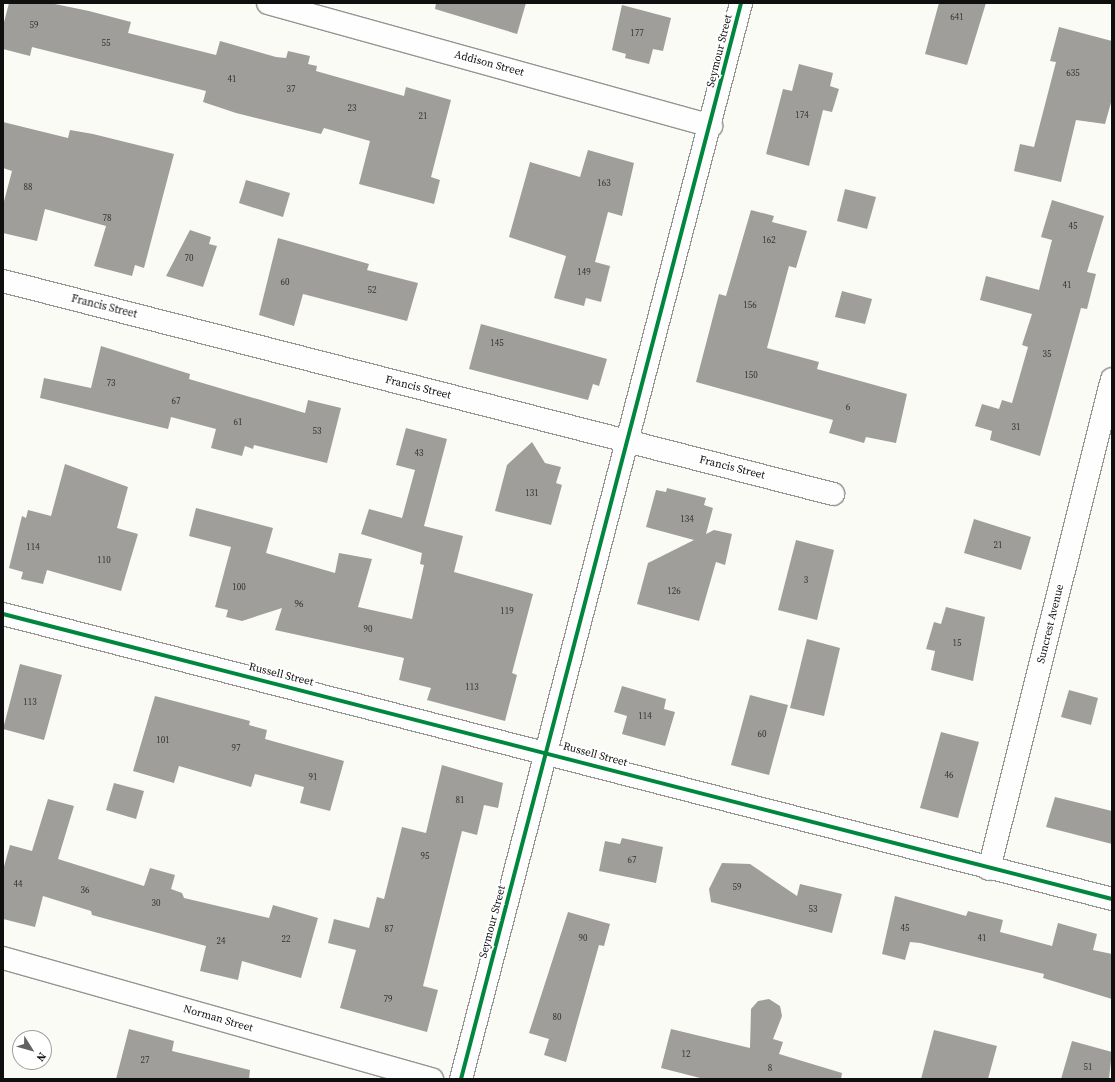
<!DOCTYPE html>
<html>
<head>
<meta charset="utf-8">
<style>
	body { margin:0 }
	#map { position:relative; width:1115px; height:1082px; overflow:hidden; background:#fbfbf6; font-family:"Source Serif 4",serif }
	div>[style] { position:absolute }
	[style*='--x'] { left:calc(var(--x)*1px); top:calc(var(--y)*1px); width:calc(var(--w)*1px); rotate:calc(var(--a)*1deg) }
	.building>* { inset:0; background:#9f9e9b }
	.roads { filter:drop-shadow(1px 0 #959593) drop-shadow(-1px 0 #959593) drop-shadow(0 1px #959593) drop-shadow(0 -1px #959593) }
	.minor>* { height:22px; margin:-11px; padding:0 11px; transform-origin:11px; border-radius:11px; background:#fefefe }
	.cycleway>* { height:4px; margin:-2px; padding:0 2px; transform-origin:2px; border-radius:2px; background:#00873e }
	span { translate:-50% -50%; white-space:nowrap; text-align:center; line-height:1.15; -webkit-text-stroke:4px #fff; paint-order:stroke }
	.number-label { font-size:9px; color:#333332 }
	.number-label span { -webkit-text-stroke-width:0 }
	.street-label { font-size:11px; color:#0f0f0f }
	.frame { position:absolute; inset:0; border:4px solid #0f0f0f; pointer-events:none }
	.north { position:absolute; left:12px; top:1030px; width:40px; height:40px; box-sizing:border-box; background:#fff; border:1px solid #9f9f9f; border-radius:50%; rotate:127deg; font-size:11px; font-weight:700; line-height:16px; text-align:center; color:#0f0f0f }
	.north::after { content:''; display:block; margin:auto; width:14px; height:18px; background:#626260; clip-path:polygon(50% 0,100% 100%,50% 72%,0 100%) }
</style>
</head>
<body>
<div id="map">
	<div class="building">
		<div style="clip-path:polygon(9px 3px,50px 3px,89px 11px,131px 22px,128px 33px,216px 55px,220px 41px,276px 57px,286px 58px,288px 51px,310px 56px,308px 64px,317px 66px,316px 71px,404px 96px,406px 87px,451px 100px,431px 177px,440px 180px,434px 204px,359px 184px,370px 141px,324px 128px,321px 134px,236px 113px,203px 102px,206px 91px,32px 47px,30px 56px,3px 49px,3px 26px)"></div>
		<div style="clip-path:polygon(436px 3px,526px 3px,517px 34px,435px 9px)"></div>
		<div style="clip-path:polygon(939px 3px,986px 3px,967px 65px,925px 54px)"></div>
		<div style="clip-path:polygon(622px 5px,671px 18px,663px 51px,653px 49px,649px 64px,625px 58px,626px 54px,612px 50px)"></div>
		<div style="clip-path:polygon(1059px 27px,1112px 41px,1112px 99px,1105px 124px,1076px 120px,1061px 182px,1014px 171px,1020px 144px,1034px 147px,1056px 62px,1050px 61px)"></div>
		<div style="clip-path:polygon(799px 64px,833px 73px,830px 86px,839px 89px,832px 112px,823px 110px,809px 166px,766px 154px,783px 89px,792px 91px)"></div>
		<div style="clip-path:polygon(3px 122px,68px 138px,70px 130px,93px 134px,174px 154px,144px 268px,135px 265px,132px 276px,94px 266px,106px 226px,45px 209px,37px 241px,3px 233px,3px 205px,12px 171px,3px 168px)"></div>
		<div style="clip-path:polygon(588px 150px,634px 163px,622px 216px,608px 212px,595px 262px,610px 266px,601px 302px,586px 298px,584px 306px,554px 298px,566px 256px,509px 237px,530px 162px,580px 177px)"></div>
		<div style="clip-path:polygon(246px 180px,290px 193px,283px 217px,239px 203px)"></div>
		<div style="clip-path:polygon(845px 189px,876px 197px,867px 229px,837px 221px)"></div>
		<div style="clip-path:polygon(1052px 200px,1104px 216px,1087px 272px,1096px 274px,1087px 309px,1081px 308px,1040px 456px,990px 440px,992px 431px,975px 426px,982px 404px,999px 409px,1002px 400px,1012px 403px,1028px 347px,1022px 345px,1032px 314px,980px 300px,986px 276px,1039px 290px,1052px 240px,1041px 237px)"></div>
		<div style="clip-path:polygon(751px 210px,774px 216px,772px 222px,807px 231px,796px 268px,789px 266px,767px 348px,819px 362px,817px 369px,907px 394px,896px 443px,866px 437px,864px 443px,829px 433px,833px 420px,696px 382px,719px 294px,726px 296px)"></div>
		<div style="clip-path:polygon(190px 230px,211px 237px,209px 244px,217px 246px,203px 287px,166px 276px)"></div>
		<div style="clip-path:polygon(278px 238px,369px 264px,367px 270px,418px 283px,407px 321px,303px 294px,294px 326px,259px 315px)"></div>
		<div style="clip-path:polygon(842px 291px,872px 299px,865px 324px,835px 317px)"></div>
		<div style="clip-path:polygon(481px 324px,607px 359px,599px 386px,593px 384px,588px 400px,469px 369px)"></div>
		<div style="clip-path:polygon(101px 346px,190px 374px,189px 379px,305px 413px,308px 400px,341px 408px,327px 463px,254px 445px,253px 449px,245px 446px,242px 456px,211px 448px,216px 429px,171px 417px,168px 429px,40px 398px,44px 378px,91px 388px)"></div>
		<div style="clip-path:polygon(406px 428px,447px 439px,424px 526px,463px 536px,454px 572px,533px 594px,512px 673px,517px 675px,505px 721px,427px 700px,431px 688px,399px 680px,404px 658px,275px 630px,282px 608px,242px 621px,226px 617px,228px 610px,215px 607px,231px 547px,189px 536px,196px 508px,273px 528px,266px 553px,335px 573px,339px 553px,372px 559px,358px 607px,412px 619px,424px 565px,420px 564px,422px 553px,361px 534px,369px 509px,402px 518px,415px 470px,396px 465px)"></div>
		<div style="clip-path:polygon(532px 442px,545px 463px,561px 467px,556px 483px,562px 485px,551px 525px,495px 511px,507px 465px)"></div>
		<div style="clip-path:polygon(65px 464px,128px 487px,117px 528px,138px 534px,121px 591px,47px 570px,43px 584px,21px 579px,23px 572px,9px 568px,22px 516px,26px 518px,28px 510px,51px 516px)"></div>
		<div style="clip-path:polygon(667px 488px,706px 498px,704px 505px,713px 508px,706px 534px,714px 530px,732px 534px,725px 565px,716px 562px,699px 621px,637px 604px,648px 563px,694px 540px,646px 527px,656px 490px,666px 492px)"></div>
		<div style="clip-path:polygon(974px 519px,1031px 537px,1021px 570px,964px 553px)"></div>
		<div style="clip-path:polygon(796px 540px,834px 550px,817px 620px,778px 610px)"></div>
		<div style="clip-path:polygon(946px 607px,985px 617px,973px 681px,931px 670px,935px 651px,926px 649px,934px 622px,941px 624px)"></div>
		<div style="clip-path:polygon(807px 639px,840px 648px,824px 716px,790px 708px)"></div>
		<div style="clip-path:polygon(20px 664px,62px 675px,44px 740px,3px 729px)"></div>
		<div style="clip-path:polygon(622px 686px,666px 699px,664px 709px,675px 712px,665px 746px,622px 734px,627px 716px,614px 712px)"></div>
		<div style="clip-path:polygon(1069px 690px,1098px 698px,1091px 725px,1061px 717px)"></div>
		<div style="clip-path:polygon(750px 695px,788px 705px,769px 775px,731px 765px)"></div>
		<div style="clip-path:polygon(155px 696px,250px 721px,249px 725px,267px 730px,265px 739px,344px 761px,330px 811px,300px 803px,304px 787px,255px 774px,251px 787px,179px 766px,174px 783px,133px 771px)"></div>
		<div style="clip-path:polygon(941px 732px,979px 742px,958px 818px,920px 808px)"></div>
		<div style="clip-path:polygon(442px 765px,503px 783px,498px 808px,484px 805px,477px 835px,462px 831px,423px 986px,438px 990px,427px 1032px,340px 1008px,356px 950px,328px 943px,334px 919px,369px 928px,377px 897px,384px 899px,402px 827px,426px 833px)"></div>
		<div style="clip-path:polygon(114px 783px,144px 791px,136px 819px,106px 810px)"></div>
		<div style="clip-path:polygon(1055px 797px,1112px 811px,1112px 844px,1046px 827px)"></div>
		<div style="clip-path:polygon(48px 799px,74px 806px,58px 859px,144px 886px,150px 868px,175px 875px,171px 889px,182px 893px,184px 898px,269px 918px,273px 905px,318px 918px,301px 978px,242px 961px,238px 980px,200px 971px,206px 946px,92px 915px,91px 911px,43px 896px,35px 927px,3px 919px,3px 870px,10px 845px,32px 851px)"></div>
		<div style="clip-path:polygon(622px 838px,663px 847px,656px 883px,599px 871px,605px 841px,620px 844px)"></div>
		<div style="clip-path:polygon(722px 863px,750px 864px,797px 896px,800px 884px,842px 894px,832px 933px,711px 902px,709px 889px)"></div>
		<div style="clip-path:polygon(895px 896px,966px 916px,968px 911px,1003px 920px,1000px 932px,1052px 946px,1058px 923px,1097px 934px,1093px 950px,1112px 954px,1112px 999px,1043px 978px,1044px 974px,920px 943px,910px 942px,905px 960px,882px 954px)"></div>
		<div style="clip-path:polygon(568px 912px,610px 924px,604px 946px,599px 945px,566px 1062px,544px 1055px,549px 1039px,529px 1033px)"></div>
		<div style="clip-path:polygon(769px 999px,780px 1006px,782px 1016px,773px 1039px,783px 1042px,779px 1054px,842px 1073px,841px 1079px,704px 1079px,661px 1068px,671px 1029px,750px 1048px,751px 1009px,758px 1001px)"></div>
		<div style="clip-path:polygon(129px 1029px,174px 1041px,172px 1051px,250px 1070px,249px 1079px,116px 1079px)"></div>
		<div style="clip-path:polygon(934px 1030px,997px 1046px,988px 1079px,921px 1079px)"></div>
		<div style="clip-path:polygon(1072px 1041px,1112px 1052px,1109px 1079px,1061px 1079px)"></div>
	</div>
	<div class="roads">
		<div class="minor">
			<div style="--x:268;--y:3;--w:460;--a:15.5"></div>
			<div style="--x:3;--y:281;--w:857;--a:14.39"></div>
			<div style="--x:3;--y:614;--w:1145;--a:14.41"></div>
			<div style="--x:989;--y:869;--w:505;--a:-75.91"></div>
			<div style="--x:3;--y:958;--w:446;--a:15.8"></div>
			<div style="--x:461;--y:1079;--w:1112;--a:-75.41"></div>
		</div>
	</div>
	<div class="cycleway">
		<div style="--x:3;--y:614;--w:1145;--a:14.41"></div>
		<div style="--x:461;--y:1079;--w:1112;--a:-75.41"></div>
	</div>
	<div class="number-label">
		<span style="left:957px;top:17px">641</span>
		<span style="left:34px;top:25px">59</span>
		<span style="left:637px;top:33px">177</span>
		<span style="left:106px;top:43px">55</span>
		<span style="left:1073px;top:73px">635</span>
		<span style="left:232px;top:79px">41</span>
		<span style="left:291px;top:89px">37</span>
		<span style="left:352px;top:108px">23</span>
		<span style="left:802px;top:115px">174</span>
		<span style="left:423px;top:116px">21</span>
		<span style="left:604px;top:183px">163</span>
		<span style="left:28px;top:187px">88</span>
		<span style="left:107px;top:218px">78</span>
		<span style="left:1073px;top:226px">45</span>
		<span style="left:769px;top:240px">162</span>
		<span style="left:189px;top:258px">70</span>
		<span style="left:584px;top:272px">149</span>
		<span style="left:285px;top:282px">60</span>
		<span style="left:1067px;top:285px">41</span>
		<span style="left:372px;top:290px">52</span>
		<span style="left:750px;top:305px">156</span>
		<span style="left:497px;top:343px">145</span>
		<span style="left:1047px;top:354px">35</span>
		<span style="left:751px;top:375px">150</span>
		<span style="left:111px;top:383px">73</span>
		<span style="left:176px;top:401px">67</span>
		<span style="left:848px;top:407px">6</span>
		<span style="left:238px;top:422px">61</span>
		<span style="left:1016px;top:427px">31</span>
		<span style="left:317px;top:431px">53</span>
		<span style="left:419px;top:453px">43</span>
		<span style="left:532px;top:493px">131</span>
		<span style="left:687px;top:519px">134</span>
		<span style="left:998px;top:545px">21</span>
		<span style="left:33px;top:547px">114</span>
		<span style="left:104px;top:560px">110</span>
		<span style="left:806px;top:580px">3</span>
		<span style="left:239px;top:587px">100</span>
		<span style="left:674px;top:591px">126</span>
		<span style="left:299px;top:604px">96</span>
		<span style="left:507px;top:611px">119</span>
		<span style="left:368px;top:629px">90</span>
		<span style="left:957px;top:643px">15</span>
		<span style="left:472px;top:687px">113</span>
		<span style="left:30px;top:702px">113</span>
		<span style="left:645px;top:716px">114</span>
		<span style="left:762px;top:734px">60</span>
		<span style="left:163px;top:740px">101</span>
		<span style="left:236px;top:748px">97</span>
		<span style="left:949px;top:775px">46</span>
		<span style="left:313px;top:777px">91</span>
		<span style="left:460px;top:800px">81</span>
		<span style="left:425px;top:856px">95</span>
		<span style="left:632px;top:860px">67</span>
		<span style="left:18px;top:884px">44</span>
		<span style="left:737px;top:887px">59</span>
		<span style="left:85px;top:890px">36</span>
		<span style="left:156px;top:903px">30</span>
		<span style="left:813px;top:909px">53</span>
		<span style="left:905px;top:928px">45</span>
		<span style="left:389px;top:929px">87</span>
		<span style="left:583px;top:938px">90</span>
		<span style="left:982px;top:938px">41</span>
		<span style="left:286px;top:939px">22</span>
		<span style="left:221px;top:941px">24</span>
		<span style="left:388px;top:999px">79</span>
		<span style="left:557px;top:1017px">80</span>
		<span style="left:686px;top:1054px">12</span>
		<span style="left:145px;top:1060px">27</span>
		<span style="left:1088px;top:1067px">51</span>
		<span style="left:770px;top:1068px">8</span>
	</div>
	<div class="street-label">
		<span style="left:720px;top:51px;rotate:-76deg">Seymour Street</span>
		<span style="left:489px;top:64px;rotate:15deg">Addison Street</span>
		<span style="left:104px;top:307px;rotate:14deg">Francis Street</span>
		<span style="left:418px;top:388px;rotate:14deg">Francis Street</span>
		<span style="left:732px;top:468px;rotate:14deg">Francis Street</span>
		<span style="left:1051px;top:624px;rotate:-76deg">Suncrest Avenue</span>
		<span style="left:281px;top:675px;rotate:14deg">Russell Street</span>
		<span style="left:595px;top:755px;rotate:15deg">Russell Street</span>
		<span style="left:493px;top:922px;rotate:-75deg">Seymour Street</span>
		<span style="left:218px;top:1019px;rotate:16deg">Norman Street</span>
	</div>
	<div class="frame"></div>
	<div class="north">N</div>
</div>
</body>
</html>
